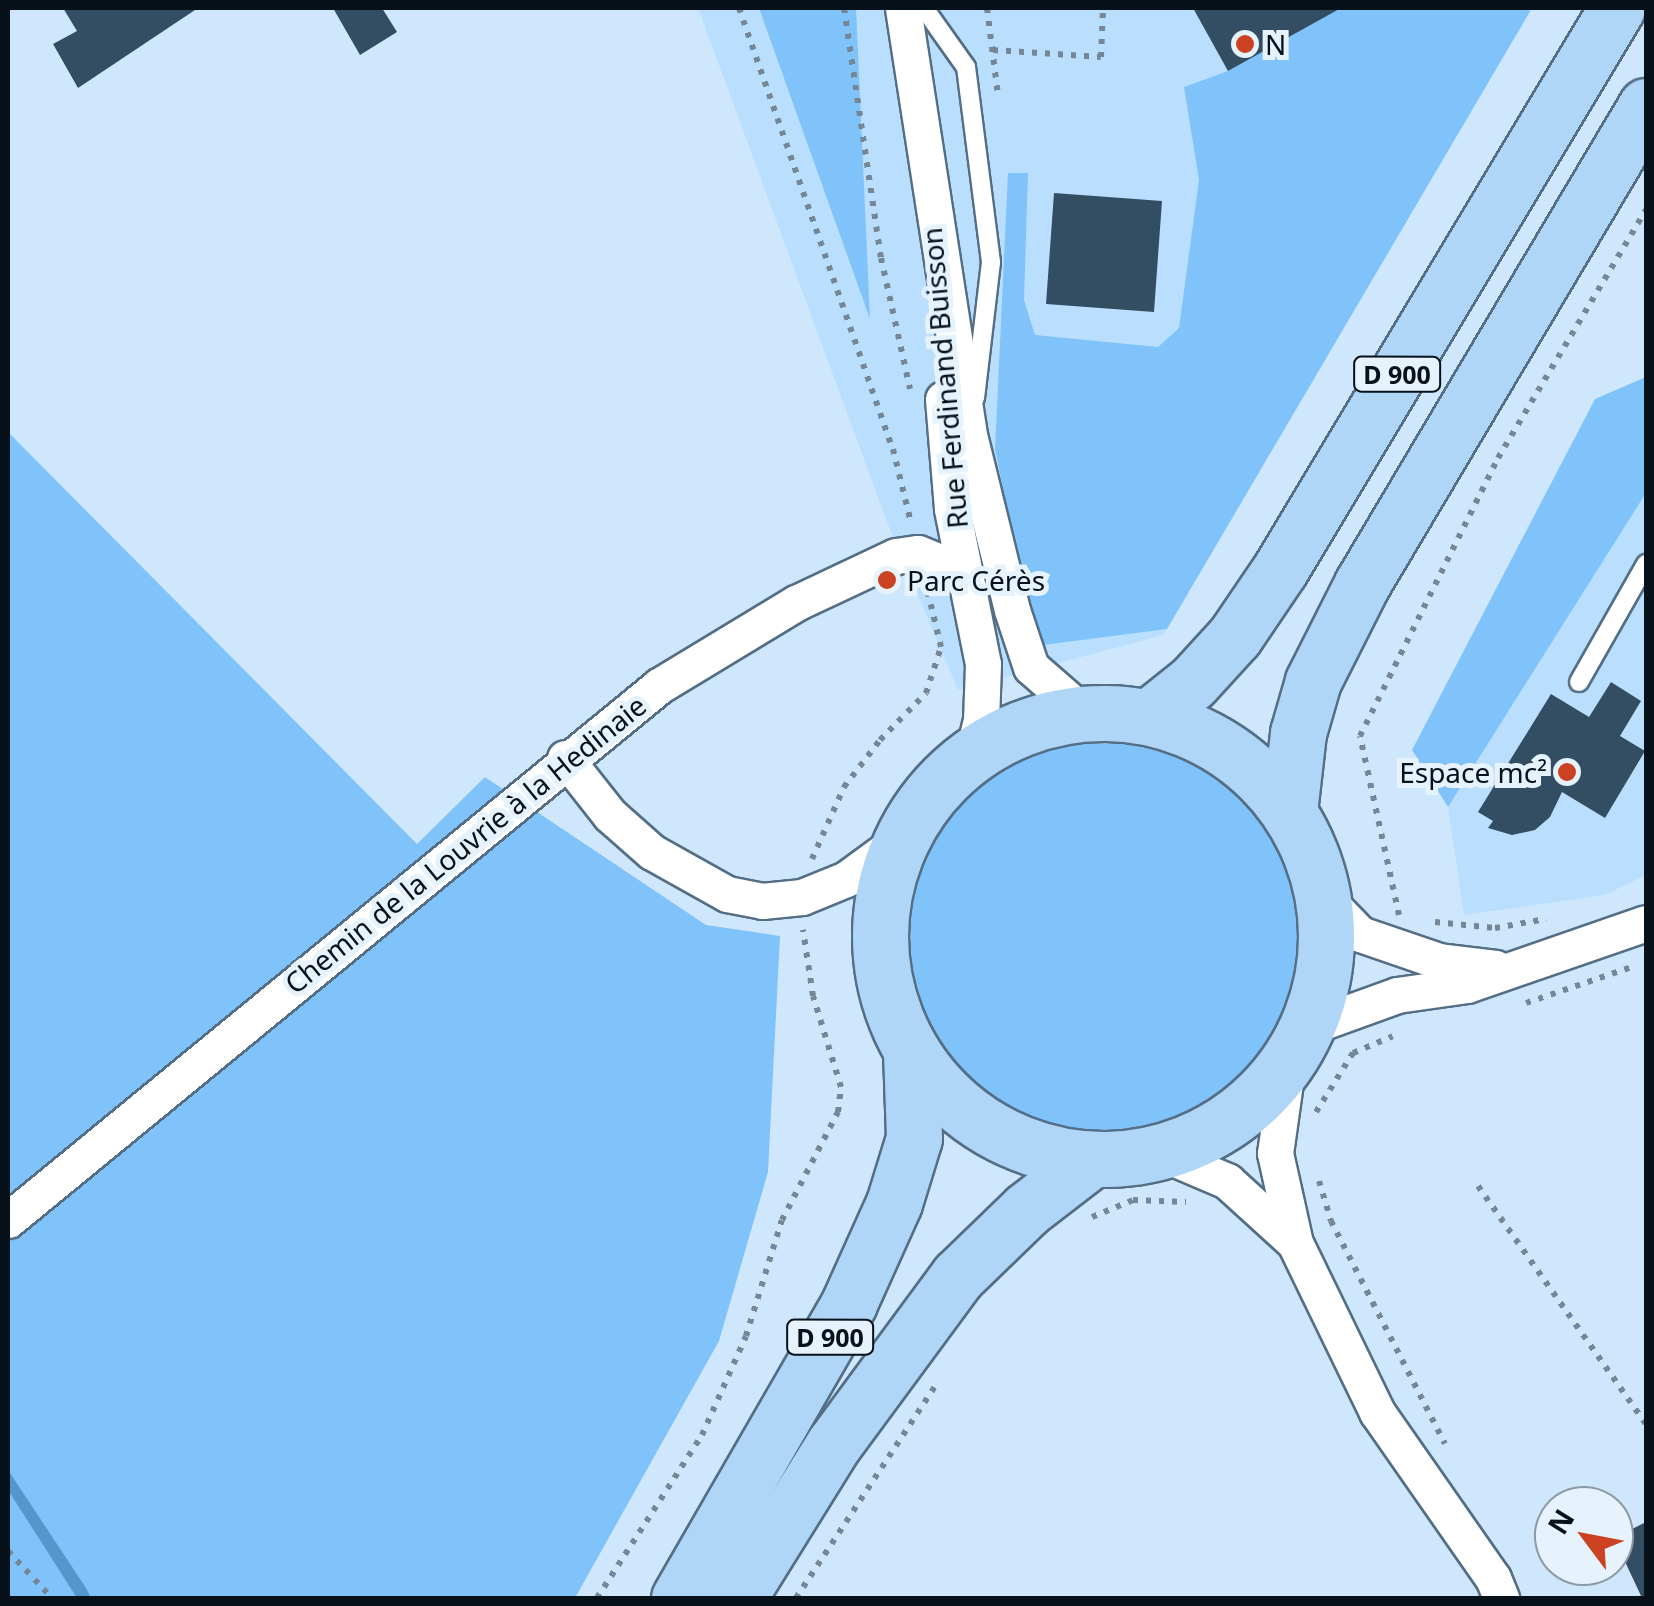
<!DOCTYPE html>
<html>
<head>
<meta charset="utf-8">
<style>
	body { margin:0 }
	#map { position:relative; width:1654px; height:1606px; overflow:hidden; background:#cfe7fc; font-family:"Noto Sans",sans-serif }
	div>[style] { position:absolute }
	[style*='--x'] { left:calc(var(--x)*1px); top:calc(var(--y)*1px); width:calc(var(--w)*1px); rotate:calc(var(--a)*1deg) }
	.built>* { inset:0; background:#badffe }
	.green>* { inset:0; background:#80c3fa }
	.round { border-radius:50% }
	.water>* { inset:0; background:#5397cd }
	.building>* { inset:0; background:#334e63 }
	.path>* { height:6px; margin-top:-3px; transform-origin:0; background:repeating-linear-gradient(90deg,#758796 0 5px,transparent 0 13px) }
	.roads { filter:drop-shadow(2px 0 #536e85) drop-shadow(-2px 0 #536e85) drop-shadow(0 2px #536e85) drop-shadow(0 -2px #536e85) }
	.lane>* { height:18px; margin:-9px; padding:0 9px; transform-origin:9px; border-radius:9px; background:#fff }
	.street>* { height:35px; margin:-17.5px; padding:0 17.5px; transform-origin:17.5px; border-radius:17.5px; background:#fff }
	.primary>* { height:55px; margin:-27.5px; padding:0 27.5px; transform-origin:27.5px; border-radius:27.5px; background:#afd6f6 }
	.primary>.ring { margin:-27.5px; padding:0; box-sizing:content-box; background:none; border:55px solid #afd6f6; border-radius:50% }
	.dots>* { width:28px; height:28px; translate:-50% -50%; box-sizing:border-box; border:5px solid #e6f3fd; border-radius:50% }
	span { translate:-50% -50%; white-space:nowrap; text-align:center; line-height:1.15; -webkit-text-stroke:10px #e6f3fd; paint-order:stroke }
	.shield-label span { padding:2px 8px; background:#e6f3fd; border:2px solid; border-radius:8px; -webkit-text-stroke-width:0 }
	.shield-label { font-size:25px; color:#07111a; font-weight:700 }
	.poi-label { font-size:28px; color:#07111a }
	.left { translate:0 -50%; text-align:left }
	.right { translate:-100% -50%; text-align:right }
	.street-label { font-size:28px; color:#07111a }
	.frame { position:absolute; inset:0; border:10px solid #07111a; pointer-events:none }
	.north { position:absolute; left:1534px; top:1486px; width:100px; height:100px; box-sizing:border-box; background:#e6f3fd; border:2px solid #8d99a2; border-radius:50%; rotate:302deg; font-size:28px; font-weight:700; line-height:40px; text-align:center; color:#07111a }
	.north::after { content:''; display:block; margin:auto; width:35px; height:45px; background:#cb4121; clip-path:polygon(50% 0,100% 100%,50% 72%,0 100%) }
</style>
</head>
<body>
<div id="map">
	<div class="built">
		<div style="clip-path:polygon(698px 8px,1532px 8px,1163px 635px,958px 690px,889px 527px)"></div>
		<div style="clip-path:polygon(1646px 493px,1646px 875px,1605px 895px,1464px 915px,1448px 807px)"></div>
	</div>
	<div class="green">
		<div style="clip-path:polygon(759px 8px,856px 8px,870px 319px)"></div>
		<div style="clip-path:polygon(1321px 8px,1532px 8px,1167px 629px,1035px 646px,995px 449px,1008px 173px,1028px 173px,1024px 300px,1035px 335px,1158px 347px,1179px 328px,1199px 180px,1184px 87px,1228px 71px,1325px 16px)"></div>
		<div style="clip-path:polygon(1646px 377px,1646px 493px,1448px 807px,1412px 750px,1595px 399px)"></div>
		<div style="clip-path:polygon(8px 432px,417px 844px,485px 777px,706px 925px,780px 936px,768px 1172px,719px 1341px,575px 1598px,8px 1598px)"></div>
		<div class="round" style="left:906px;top:743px;width:392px;height:392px"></div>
	</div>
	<div class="water">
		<div style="clip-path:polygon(8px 1470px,86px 1588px,91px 1598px,77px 1598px,8px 1490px)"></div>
	</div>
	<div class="building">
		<div style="clip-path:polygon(63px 8px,198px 8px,78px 88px,53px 44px,77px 31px)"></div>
		<div style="clip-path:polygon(333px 8px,382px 8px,397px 32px,360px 55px)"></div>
		<div style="clip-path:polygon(1193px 8px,1341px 8px,1228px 71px)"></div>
		<div style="clip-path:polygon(1054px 193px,1162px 201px,1154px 312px,1046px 304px)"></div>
		<div style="clip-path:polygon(1611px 682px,1641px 701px,1620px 736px,1645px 751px,1605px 818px,1562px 792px,1550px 817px,1535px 830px,1512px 835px,1488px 828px,1493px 821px,1478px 812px,1551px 694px,1589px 717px)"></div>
		<div style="clip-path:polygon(1646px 1522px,1646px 1598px,1642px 1598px,1614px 1538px)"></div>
	</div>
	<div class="path">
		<div style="--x:739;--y:8;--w:467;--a:70.8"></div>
		<div style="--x:893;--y:449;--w:76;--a:76.3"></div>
		<div style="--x:844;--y:8;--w:253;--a:81.6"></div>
		<div style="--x:881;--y:258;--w:134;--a:77.5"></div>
		<div style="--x:987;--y:8;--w:88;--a:82.8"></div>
		<div style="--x:993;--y:50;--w:108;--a:3.7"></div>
		<div style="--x:1101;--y:57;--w:49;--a:-87.7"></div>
		<div style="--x:812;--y:859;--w:79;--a:-66"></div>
		<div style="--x:844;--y:787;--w:59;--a:-52.5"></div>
		<div style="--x:880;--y:740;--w:66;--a:-45.6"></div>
		<div style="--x:926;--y:693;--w:48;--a:-71.9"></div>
		<div style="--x:941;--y:647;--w:56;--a:-103.5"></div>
		<div style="--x:1399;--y:915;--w:183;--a:-102.3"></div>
		<div style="--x:1360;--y:736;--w:310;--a:-63.6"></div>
		<div style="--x:1498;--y:458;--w:289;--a:-59.2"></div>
		<div style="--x:1435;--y:922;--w:60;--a:5.7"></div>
		<div style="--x:1495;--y:928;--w:52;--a:-10"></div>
		<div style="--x:1526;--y:1003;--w:112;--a:-18.8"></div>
		<div style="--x:1316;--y:1112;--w:70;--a:-57.9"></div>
		<div style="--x:1353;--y:1053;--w:43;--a:-23"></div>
		<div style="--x:1319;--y:1181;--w:42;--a:73.3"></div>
		<div style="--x:1331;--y:1221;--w:250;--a:62.9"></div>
		<div style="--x:1478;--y:1186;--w:291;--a:54.8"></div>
		<div style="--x:1092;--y:1217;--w:44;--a:-22.5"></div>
		<div style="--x:1133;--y:1200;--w:53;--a:2.2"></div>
		<div style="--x:8;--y:1551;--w:64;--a:46.9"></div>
		<div style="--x:597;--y:1598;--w:194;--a:-57.2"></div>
		<div style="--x:702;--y:1435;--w:108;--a:-66"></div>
		<div style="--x:746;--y:1336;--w:121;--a:-72.8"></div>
		<div style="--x:782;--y:1220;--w:122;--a:-62.6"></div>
		<div style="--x:838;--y:1112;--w:25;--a:-83"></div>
		<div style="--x:841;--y:1087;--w:95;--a:-107.1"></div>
		<div style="--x:813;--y:996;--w:67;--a:-98.6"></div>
		<div style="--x:796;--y:1598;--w:254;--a:-56.7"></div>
	</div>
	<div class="roads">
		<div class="lane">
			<div style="--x:924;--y:8;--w:72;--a:54.6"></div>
			<div style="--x:966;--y:67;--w:197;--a:82.7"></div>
			<div style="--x:991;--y:262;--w:137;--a:96.7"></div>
			<div style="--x:1579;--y:682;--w:136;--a:-60.4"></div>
		</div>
		<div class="street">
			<div style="--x:903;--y:8;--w:436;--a:81.2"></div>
			<div style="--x:970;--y:439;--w:176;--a:76.2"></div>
			<div style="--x:1012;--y:610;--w:60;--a:71.6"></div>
			<div style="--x:1031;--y:667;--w:70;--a:41"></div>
			<div style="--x:943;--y:399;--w:110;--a:85.3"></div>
			<div style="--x:952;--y:509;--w:158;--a:78.7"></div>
			<div style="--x:983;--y:664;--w:56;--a:92"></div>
			<div style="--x:981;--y:720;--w:36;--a:104"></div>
			<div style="--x:565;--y:758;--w:73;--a:51.7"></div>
			<div style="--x:610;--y:815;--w:56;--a:41.4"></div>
			<div style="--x:652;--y:852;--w:86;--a:29.2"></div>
			<div style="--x:727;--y:894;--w:36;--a:11"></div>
			<div style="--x:762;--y:901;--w:40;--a:-5.7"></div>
			<div style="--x:802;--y:897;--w:48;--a:-22.2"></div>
			<div style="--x:846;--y:879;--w:69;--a:-36.2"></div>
			<div style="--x:1323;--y:896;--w:53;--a:45.8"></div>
			<div style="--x:1360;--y:934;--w:83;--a:18.9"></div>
			<div style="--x:1439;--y:961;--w:57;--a:7"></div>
			<div style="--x:1306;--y:1028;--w:97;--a:-19.9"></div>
			<div style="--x:1397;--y:995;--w:71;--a:-8.1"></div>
			<div style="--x:1467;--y:985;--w:189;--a:-19.1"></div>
			<div style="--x:1288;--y:1061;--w:93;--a:98"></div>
			<div style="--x:1275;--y:1153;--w:92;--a:77.5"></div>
			<div style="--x:1295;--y:1243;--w:188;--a:64.1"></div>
			<div style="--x:1377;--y:1412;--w:203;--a:55.1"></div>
			<div style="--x:1493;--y:1578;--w:22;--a:68"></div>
			<div style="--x:1161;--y:1153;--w:72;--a:23"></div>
			<div style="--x:1227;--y:1181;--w:91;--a:42.3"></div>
			<div style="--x:8;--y:1220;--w:842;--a:-39.36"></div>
			<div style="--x:659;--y:686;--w:160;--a:-31.2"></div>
			<div style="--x:796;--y:603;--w:110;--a:-25.2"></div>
			<div style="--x:896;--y:556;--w:22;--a:-8"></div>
			<div style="--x:918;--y:553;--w:50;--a:22.4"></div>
		</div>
		<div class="primary">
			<div class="ring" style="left:880px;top:713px;width:391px;height:391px"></div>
			<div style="--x:1149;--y:717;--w:56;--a:-38.5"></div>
			<div style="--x:1193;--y:682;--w:62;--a:-47.6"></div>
			<div style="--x:1235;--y:636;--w:82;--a:-55.9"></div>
			<div style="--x:1281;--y:568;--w:653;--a:-59.04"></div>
			<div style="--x:1289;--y:812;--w:80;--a:-83.5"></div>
			<div style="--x:1298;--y:733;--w:54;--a:-73.9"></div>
			<div style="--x:1313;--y:681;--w:109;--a:-63.2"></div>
			<div style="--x:1362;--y:584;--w:556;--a:-59.28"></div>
			<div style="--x:679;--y:1598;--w:340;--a:-60"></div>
			<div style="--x:849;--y:1303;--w:110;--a:-65.8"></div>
			<div style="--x:894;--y:1203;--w:68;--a:-72.9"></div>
			<div style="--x:914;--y:1138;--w:84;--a:-92"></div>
			<div style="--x:738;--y:1598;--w:181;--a:-58.1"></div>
			<div style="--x:834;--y:1444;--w:209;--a:-53.6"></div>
			<div style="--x:958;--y:1276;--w:95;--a:-44.1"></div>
			<div style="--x:1026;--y:1210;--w:82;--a:-37.6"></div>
		</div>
	</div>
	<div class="dots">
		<div style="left:1245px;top:44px;background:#cb4121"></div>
		<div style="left:887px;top:580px;background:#cb4121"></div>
		<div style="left:1567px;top:772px;background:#cb4121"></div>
	</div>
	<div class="shield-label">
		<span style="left:1397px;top:374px">D 900</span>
		<span style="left:830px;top:1337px">D 900</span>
	</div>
	<div class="poi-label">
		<span class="left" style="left:1265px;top:44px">N</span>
		<span class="left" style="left:907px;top:580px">Parc Cérès</span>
		<span class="right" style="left:1547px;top:772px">Espace mc²</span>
	</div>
	<div class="street-label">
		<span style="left:944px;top:378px;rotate:-95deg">Rue Ferdinand Buisson</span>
		<span style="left:465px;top:844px;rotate:-39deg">Chemin de la Louvrie à la Hedinaie</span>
	</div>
	<div class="frame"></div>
	<div class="north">N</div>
</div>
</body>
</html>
